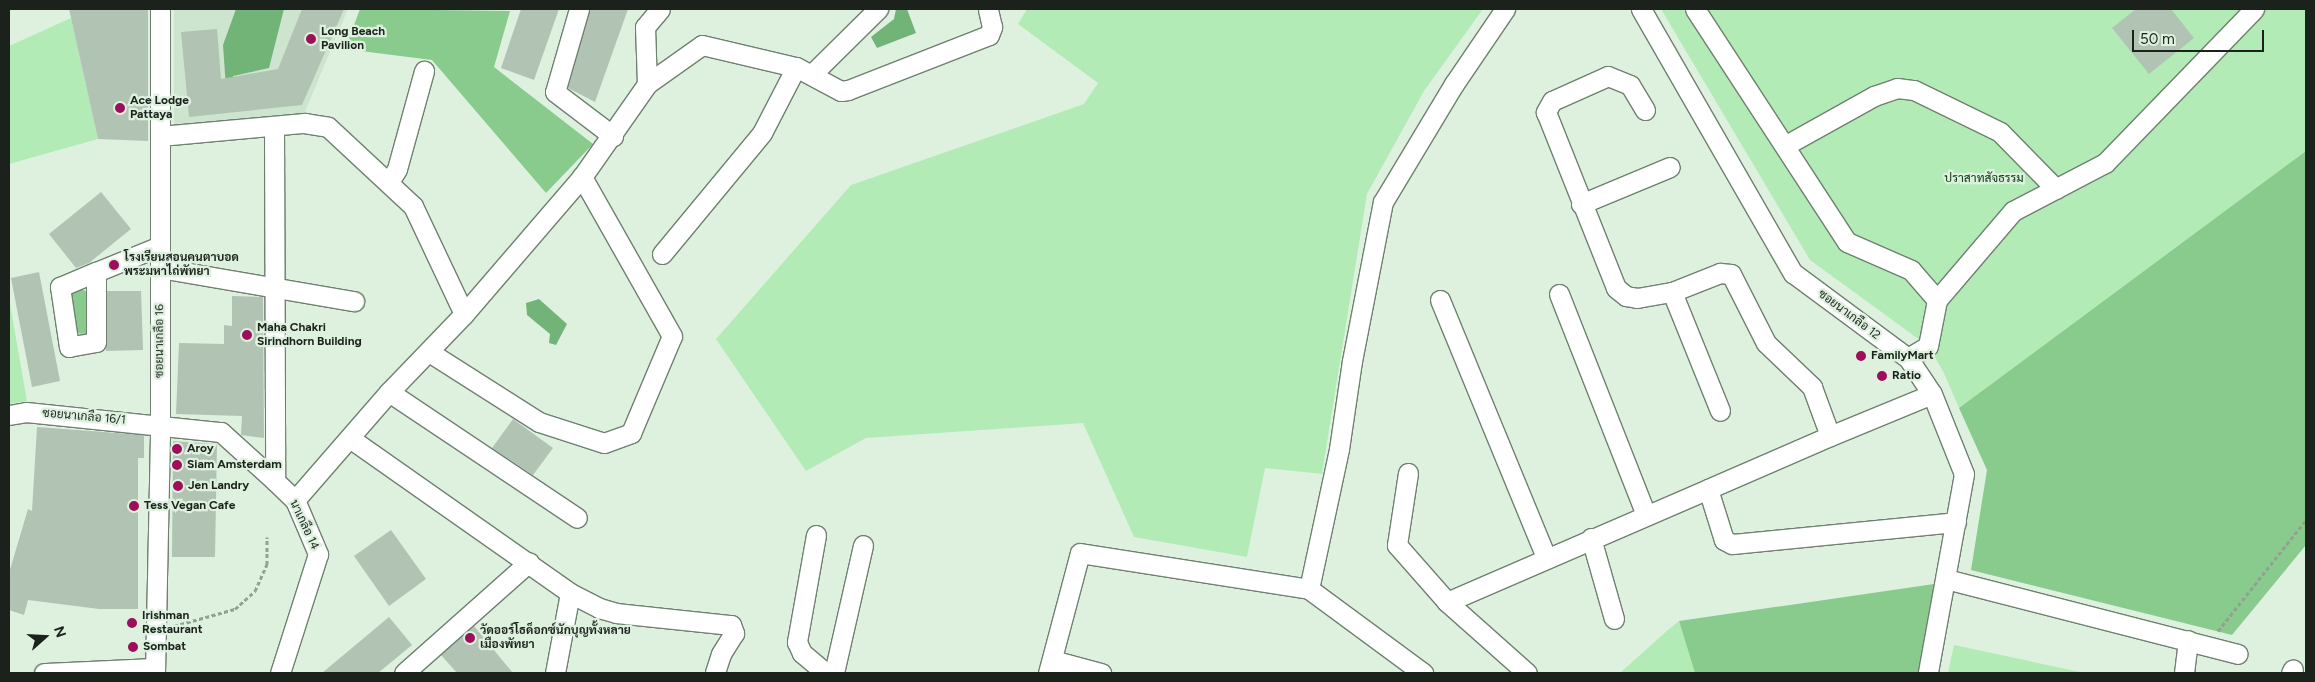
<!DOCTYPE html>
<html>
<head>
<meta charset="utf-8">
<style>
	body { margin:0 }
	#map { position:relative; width:2315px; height:682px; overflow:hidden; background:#def1df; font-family:Figtree,Sarabun,sans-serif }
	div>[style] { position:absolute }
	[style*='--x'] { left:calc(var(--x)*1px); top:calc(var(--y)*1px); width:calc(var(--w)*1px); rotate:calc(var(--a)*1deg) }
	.built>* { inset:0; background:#cde5ce }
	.green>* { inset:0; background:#b3ebb6 }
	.forest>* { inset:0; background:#88cb8d }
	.water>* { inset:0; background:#72b477 }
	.building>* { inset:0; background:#b1c3b2 }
	.path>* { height:3px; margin-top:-1.5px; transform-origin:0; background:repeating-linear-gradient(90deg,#92a193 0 4px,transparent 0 6.5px) }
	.roads { filter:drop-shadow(1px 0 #6f8070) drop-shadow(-1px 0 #6f8070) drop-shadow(0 1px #6f8070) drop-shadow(0 -1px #6f8070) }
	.minor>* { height:19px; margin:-9.5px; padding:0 9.5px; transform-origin:9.5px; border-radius:9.5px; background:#fff }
	.dots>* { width:14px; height:14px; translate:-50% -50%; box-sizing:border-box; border:2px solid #def1df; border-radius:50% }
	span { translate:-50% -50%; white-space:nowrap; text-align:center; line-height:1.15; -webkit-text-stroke:4.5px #def1df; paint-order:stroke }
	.poi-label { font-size:12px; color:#1b221c; font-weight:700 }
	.left { translate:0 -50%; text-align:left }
	.park-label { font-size:12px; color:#04360d }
	.street-label { font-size:12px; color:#1b221c }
	.frame { position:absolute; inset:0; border:10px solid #1b221c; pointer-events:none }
	.north { position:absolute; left:20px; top:612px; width:50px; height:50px; -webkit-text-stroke:4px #def1df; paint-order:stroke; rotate:71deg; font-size:14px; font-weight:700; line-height:20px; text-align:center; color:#1b221c }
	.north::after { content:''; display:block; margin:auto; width:18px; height:22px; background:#1b221c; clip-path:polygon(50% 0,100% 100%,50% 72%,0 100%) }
	.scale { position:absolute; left:2132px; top:30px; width:132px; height:22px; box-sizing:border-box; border:2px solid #1b221c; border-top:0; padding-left:6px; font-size:15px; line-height:18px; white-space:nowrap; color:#1b221c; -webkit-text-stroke:4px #def1df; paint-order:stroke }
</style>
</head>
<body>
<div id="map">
	<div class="built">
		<div style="clip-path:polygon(174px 9px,348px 9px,304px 114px,174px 127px)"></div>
	</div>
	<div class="green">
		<div style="clip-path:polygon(1027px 9px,1483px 9px,1424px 91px,1367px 194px,1322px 474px,1265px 468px,1247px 557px,1134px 537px,1083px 423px,866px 438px,806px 471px,716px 339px,851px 185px,1084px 104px,1098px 83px,1018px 24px)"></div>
		<div style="clip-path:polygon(1661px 9px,2306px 9px,2306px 151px,1959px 408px,1943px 371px,1928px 346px,1810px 260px)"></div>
		<div style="clip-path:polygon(71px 18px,98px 139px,9px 164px,9px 46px)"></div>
		<div style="clip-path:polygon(9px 298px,27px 401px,9px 404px)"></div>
		<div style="clip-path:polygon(1679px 621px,1695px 673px,1620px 673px,1669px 629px)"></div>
		<div style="clip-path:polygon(1954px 645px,2085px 673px,1948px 673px)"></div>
	</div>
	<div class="forest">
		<div style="clip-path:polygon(360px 9px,510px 11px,494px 67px,593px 144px,546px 193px,432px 60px,345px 49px)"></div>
		<div style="clip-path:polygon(2306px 151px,2306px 545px,2232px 635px,1971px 570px,1987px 470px,1959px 408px)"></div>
		<div style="clip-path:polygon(82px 289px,92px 295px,86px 334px,71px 333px,67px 292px)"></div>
		<div style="clip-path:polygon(1934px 584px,1918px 673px,1695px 673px,1679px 621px)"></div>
	</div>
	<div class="water">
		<div style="clip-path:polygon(236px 9px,284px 9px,269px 68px,233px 76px,232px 104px,227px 103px,223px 45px)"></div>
		<div style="clip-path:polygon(896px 9px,907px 9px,916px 33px,877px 48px,871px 37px,894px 19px)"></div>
		<div style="clip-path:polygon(539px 299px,567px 324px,556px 345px,549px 343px,550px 334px,527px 315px,526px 303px)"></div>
	</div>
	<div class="building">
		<div style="clip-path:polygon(69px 9px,148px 9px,148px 141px,98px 139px)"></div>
		<div style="clip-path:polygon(302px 9px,344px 9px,302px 105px,189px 117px,181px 32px,217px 29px,221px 79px,278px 69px)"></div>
		<div style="clip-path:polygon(521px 9px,559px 9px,534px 80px,501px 68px)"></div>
		<div style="clip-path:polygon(590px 9px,628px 9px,595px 102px,568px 88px)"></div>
		<div style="clip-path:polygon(2136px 9px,2171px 9px,2194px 38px,2149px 74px,2112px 28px)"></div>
		<div style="clip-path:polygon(101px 192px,131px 229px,89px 263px,76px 268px,49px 234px)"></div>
		<div style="clip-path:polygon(39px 272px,60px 381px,32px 387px,11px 278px)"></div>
		<div style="clip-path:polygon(107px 291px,141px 291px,143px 350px,106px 351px)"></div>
		<div style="clip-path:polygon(232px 296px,263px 297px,264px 438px,241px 435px,242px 416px,176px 414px,179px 343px,224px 344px,224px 325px,232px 326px)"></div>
		<div style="clip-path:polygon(513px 419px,553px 448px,533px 475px,492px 448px)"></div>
		<div style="clip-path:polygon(37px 427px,144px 435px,144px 458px,138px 458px,138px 609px,99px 609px,28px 600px,24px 615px,9px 610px,9px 573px,28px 509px,32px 511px)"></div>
		<div style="clip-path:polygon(173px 441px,217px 444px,215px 557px,172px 557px)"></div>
		<div style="clip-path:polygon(391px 530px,426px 579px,389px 606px,354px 556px)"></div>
		<div style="clip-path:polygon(389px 617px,412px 645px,378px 673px,322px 673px)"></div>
		<div style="clip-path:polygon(474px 626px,513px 673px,457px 673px,441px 655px)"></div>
	</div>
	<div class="path">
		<div style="--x:174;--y:626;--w:63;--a:-15.6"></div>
		<div style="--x:235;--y:609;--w:27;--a:-42"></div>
		<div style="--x:255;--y:591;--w:30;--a:-66"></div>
		<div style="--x:267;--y:564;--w:27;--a:-90"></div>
		<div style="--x:2218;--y:631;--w:142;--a:-51.6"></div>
	</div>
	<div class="roads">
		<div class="minor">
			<div style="--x:579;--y:9;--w:86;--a:106.1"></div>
			<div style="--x:555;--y:92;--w:73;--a:37.2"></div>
			<div style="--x:1641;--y:9;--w:305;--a:60.1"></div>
			<div style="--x:1793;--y:273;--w:143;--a:36.5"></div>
			<div style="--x:1908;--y:358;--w:43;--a:56.3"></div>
			<div style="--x:1932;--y:394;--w:86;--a:68.2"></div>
			<div style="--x:1964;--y:474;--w:202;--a:100.3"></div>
			<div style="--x:1695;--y:9;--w:278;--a:56.9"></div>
			<div style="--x:1847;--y:242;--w:70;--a:23.6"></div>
			<div style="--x:1911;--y:270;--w:40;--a:49"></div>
			<div style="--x:812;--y:74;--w:93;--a:-44.6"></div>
			<div style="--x:647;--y:84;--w:57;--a:-92"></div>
			<div style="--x:645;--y:27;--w:23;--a:-50"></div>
			<div style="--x:1645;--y:110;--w:29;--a:-121"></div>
			<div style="--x:1630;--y:85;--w:24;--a:-158"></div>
			<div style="--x:1608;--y:76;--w:61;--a:155.9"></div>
			<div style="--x:1552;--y:101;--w:13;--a:119"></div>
			<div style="--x:1546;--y:112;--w:189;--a:68.3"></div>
			<div style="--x:1616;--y:288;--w:13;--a:39"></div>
			<div style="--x:1626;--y:296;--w:11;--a:10"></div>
			<div style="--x:1637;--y:298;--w:36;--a:-10"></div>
			<div style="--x:1672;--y:292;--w:52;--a:-21.6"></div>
			<div style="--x:1720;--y:273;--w:11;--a:5"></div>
			<div style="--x:1731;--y:274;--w:77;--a:63.1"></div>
			<div style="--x:1766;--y:343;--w:64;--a:43.7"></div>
			<div style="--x:1812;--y:387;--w:52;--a:69.8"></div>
			<div style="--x:1830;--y:436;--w:133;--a:156.5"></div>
			<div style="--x:1708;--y:489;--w:53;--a:72.6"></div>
			<div style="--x:1724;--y:540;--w:9;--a:27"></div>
			<div style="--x:1732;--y:544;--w:225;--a:-5.6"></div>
			<div style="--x:274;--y:127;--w:354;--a:89.8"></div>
			<div style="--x:160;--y:136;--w:145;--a:-5.2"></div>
			<div style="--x:304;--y:123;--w:24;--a:9"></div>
			<div style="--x:328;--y:127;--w:116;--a:42.9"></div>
			<div style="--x:413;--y:206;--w:119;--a:64.7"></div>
			<div style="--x:1786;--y:145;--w:101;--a:-29.1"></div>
			<div style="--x:1874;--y:96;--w:24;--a:-19"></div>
			<div style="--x:1897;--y:88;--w:17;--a:7"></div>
			<div style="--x:1914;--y:90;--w:96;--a:26"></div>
			<div style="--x:2000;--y:132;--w:80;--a:45.5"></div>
			<div style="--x:389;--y:182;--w:15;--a:-58"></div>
			<div style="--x:397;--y:169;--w:102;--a:-74.6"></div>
			<div style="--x:1581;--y:204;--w:96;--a:-22.6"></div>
			<div style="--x:662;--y:254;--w:157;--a:-50.4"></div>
			<div style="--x:762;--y:133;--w:74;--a:-62.7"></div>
			<div style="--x:160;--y:268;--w:197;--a:9.7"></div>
			<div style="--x:96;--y:272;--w:70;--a:90"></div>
			<div style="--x:96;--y:342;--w:27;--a:170"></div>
			<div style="--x:69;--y:347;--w:61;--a:-98.5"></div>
			<div style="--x:60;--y:287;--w:39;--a:-23"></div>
			<div style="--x:96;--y:272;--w:69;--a:-22.1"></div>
			<div style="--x:1672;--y:292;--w:128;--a:68"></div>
			<div style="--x:1559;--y:294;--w:238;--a:68.5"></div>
			<div style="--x:1440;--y:300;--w:278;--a:67.6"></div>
			<div style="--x:429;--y:352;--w:130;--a:32.5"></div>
			<div style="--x:539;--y:422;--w:68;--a:17.9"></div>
			<div style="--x:604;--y:443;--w:29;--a:-20"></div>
			<div style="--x:631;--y:433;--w:105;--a:-67.1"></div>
			<div style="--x:672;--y:336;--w:183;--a:-119.5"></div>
			<div style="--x:1908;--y:358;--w:23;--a:-31"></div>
			<div style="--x:1928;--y:346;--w:47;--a:-78.9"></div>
			<div style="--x:1937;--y:300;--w:117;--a:-49.5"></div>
			<div style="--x:2013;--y:211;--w:104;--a:-27.6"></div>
			<div style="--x:2105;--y:163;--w:214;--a:-45.9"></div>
			<div style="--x:389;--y:392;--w:226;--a:33.8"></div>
			<div style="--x:9;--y:415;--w:17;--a:-10"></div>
			<div style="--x:26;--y:412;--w:196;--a:5.9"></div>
			<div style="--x:221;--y:432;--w:73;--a:42.2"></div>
			<div style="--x:275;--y:481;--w:28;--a:44"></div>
			<div style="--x:295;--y:500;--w:59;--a:66.9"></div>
			<div style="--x:318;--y:554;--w:125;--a:107.7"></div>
			<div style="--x:1830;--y:436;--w:110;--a:-22.4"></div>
			<div style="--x:351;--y:439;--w:268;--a:35.1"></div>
			<div style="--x:570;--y:593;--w:33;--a:27"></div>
			<div style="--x:599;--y:608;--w:18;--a:16"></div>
			<div style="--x:616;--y:613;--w:116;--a:6"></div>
			<div style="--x:731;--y:625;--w:9;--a:69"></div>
			<div style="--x:734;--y:633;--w:25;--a:122"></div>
			<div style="--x:721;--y:654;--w:20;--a:108"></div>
			<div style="--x:1408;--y:473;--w:73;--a:98.7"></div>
			<div style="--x:1397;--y:545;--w:76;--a:48.7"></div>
			<div style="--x:295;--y:500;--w:143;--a:-49"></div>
			<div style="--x:389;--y:392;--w:108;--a:-46.1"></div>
			<div style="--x:464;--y:314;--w:181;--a:-49.3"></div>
			<div style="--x:582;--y:177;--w:113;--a:-55"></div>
			<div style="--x:647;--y:84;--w:67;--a:-35.3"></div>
			<div style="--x:702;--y:45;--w:97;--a:13.2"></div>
			<div style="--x:796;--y:67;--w:51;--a:28.1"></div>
			<div style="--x:841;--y:91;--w:7;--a:-8"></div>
			<div style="--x:848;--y:90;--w:151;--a:-21.3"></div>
			<div style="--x:989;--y:35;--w:9;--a:-69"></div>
			<div style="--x:992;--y:27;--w:18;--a:-103"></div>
			<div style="--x:816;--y:535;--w:109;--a:100.1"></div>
			<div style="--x:797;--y:642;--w:12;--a:66"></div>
			<div style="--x:802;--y:653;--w:31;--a:40"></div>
			<div style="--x:1591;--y:538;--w:84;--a:74.1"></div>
			<div style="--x:1946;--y:579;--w:301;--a:14.4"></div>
			<div style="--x:1309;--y:589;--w:142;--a:36.4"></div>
			<div style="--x:1052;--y:660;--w:51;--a:14.9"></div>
			<div style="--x:44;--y:673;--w:111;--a:-2.6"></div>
			<div style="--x:155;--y:673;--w:249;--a:-88.8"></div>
			<div style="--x:160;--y:424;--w:415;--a:-90"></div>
			<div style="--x:404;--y:673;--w:167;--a:-41.6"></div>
			<div style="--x:555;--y:673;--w:81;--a:-79.4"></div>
			<div style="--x:834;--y:673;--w:131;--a:-77.2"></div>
			<div style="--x:1048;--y:673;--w:124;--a:-75.1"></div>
			<div style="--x:1080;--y:553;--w:232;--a:8.9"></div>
			<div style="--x:1309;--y:589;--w:143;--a:-77.9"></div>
			<div style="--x:1339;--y:449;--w:89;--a:-81.6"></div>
			<div style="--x:1352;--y:361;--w:162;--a:-79"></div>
			<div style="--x:1383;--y:202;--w:138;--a:-59"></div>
			<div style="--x:1454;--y:84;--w:91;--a:-55.8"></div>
			<div style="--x:1527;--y:673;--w:107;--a:-138.4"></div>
			<div style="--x:1447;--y:602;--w:284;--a:-23.4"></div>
			<div style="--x:2184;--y:673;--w:33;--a:-83"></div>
			<div style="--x:2291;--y:673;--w:4;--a:-63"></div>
		</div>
	</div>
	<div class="dots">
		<div style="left:311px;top:39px;background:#9d0e5b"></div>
		<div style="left:120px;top:108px;background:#9d0e5b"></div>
		<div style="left:114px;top:265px;background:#9d0e5b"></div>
		<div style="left:247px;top:335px;background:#9d0e5b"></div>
		<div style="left:1861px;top:356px;background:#9d0e5b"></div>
		<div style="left:1882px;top:376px;background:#9d0e5b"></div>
		<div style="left:177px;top:449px;background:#9d0e5b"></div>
		<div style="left:177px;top:465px;background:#9d0e5b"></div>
		<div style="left:178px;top:486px;background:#9d0e5b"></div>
		<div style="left:134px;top:506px;background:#9d0e5b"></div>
		<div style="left:132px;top:623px;background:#9d0e5b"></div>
		<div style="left:470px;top:638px;background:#9d0e5b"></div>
		<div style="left:133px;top:647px;background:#9d0e5b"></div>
	</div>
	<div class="poi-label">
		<span class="left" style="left:321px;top:39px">Long Beach<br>Pavilion</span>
		<span class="left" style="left:130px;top:108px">Ace Lodge<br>Pattaya</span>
		<span class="left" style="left:124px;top:265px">โรงเรียนสอนคนตาบอด<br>พระมหาไถ่พัทยา</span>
		<span class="left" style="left:257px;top:335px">Maha Chakri<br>Sirindhorn Building</span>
		<span class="left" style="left:1871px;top:356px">FamilyMart</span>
		<span class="left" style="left:1892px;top:376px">Ratio</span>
		<span class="left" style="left:187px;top:449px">Aroy</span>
		<span class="left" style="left:187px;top:465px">Siam Amsterdam</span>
		<span class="left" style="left:188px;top:486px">Jen Landry</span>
		<span class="left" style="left:144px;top:506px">Tess Vegan Cafe</span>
		<span class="left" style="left:142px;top:623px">Irishman<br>Restaurant</span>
		<span class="left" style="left:480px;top:638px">วัดออร์โธด็อกซ์นักบุญทั้งหลาย<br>เมืองพัทยา</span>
		<span class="left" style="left:143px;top:647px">Sombat</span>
	</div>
	<div class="park-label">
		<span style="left:1984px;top:179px">ปราสาทสัจธรรม</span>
	</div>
	<div class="street-label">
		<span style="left:1849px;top:315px;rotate:37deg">ซอยนาเกลือ 12</span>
		<span style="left:160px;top:341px;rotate:-90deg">ซอยนาเกลือ 16</span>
		<span style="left:84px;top:417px;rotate:5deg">ซอยนาเกลือ 16/1</span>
		<span style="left:304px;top:525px;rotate:65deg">นาเกลือ 14</span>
	</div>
	<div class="frame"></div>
	<div class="north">N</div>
	<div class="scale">50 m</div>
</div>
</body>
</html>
